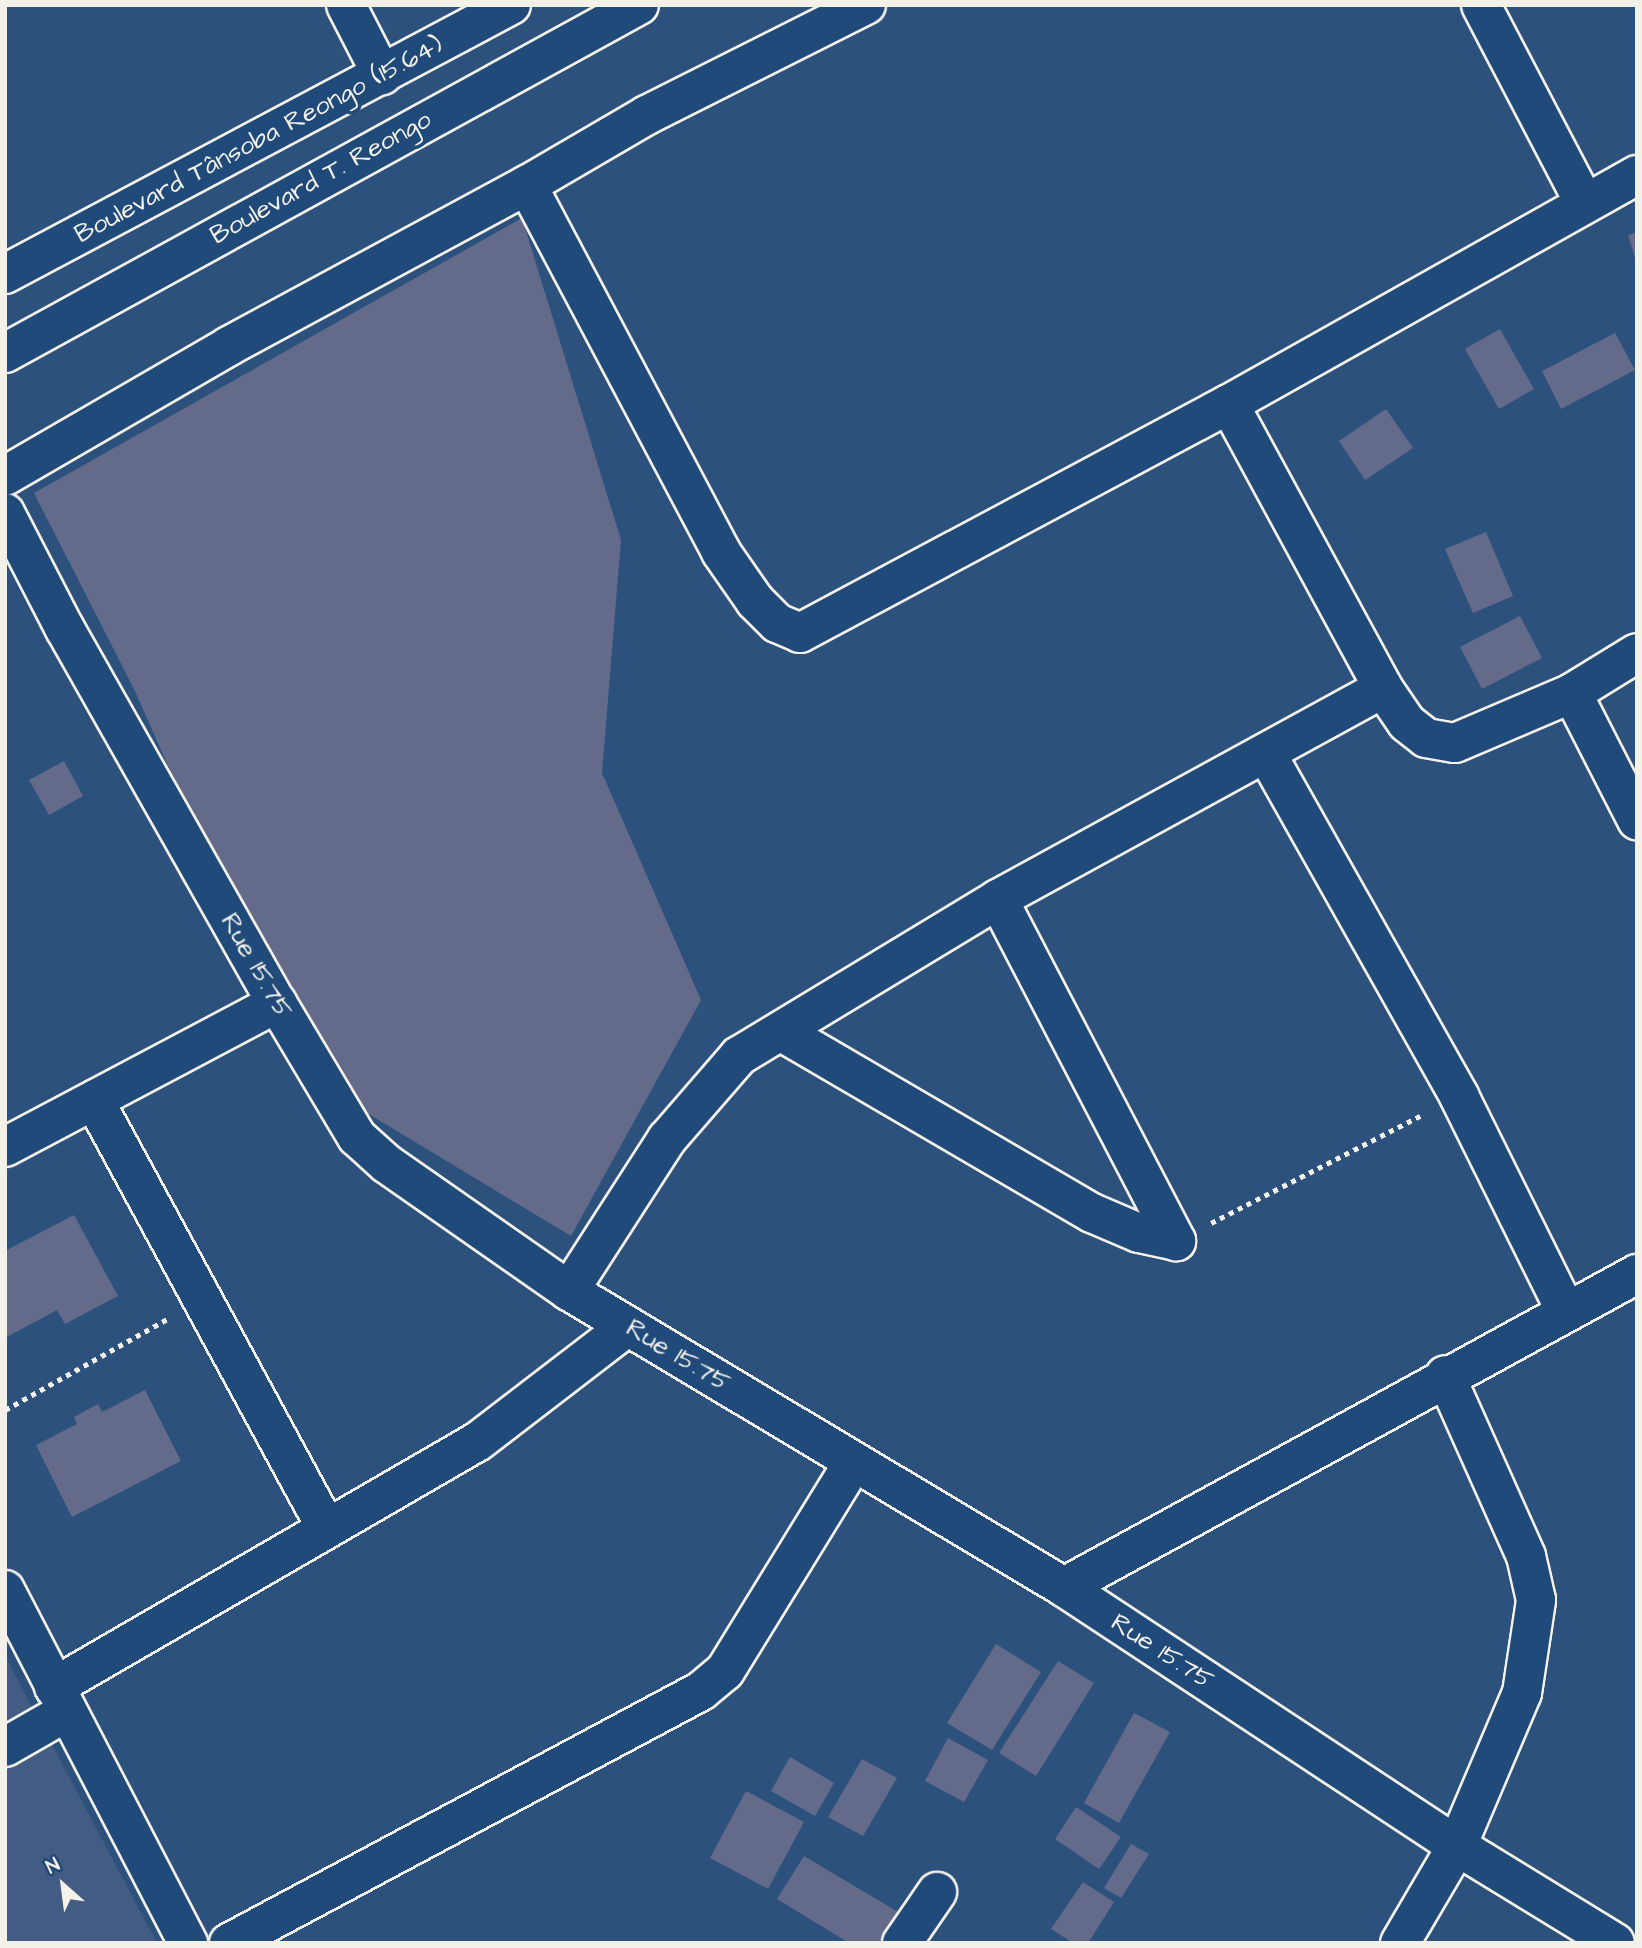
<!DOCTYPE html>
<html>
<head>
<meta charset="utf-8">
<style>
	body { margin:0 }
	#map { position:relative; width:1642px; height:1948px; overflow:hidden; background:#2d517d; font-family:"Architects Daughter",sans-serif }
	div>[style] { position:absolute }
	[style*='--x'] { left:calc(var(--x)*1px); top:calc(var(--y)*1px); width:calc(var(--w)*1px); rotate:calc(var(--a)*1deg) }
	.built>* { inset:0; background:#425c83 }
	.building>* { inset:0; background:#646b8a }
	.path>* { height:4.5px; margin-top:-2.25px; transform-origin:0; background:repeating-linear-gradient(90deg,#f4f1e8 0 5px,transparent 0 10px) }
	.roads { filter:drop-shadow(2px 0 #f4f1e8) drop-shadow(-2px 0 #f4f1e8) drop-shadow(0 2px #f4f1e8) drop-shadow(0 -2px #f4f1e8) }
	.minor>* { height:38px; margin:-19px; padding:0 19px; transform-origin:19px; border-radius:19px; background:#1f4a7a }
	.highway>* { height:38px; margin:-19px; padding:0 19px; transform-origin:19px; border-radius:19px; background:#1f4a7a }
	span { translate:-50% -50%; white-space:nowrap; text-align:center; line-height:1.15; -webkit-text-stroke:7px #1f4a7a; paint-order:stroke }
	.street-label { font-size:26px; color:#f4f1e8 }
	.frame { position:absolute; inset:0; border:7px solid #f4f1e8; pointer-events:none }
	.north { position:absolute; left:28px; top:1850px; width:70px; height:70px; -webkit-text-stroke:5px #1f4a7a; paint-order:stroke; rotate:332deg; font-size:19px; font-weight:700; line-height:28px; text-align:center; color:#f4f1e8 }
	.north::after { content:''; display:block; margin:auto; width:24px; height:32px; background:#f4f1e8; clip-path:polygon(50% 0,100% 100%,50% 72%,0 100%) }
</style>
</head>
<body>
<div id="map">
	<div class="built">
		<div style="clip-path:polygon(5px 1656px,157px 1943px,5px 1943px)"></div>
	</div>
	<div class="building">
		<div style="clip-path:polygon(522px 218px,621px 540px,602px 773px,701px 1000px,571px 1236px,357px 1107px,179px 791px,135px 691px,34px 493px)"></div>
		<div style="clip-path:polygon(1637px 232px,1637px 261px,1636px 261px,1628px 235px)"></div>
		<div style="clip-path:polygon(1500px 329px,1534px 389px,1499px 409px,1465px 349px)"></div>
		<div style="clip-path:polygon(1615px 333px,1635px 370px,1561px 409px,1542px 371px)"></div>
		<div style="clip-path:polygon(1386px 409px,1413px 448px,1365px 480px,1339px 441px)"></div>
		<div style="clip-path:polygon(1486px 532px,1513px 596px,1473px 613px,1445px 549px)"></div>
		<div style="clip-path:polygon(1520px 616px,1542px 658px,1482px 689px,1460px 647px)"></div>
		<div style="clip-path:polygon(64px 761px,83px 796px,49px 815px,29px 780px)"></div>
		<div style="clip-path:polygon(74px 1215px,118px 1296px,65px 1324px,57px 1310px,5px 1338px,5px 1251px)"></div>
		<div style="clip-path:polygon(145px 1390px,181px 1461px,72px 1517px,36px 1445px,77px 1424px,74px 1417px,98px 1404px,102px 1412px)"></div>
		<div style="clip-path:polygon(996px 1644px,1041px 1672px,992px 1750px,947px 1723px)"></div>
		<div style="clip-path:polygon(1058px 1661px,1094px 1683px,1036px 1776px,999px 1753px)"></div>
		<div style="clip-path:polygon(1134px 1713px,1170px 1732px,1119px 1823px,1084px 1803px)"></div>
		<div style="clip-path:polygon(948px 1738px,988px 1760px,964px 1802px,925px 1781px)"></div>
		<div style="clip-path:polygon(790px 1757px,834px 1783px,815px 1816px,771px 1791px)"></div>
		<div style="clip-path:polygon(862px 1759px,897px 1778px,863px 1836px,828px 1817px)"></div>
		<div style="clip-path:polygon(746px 1791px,804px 1822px,768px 1889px,710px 1858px)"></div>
		<div style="clip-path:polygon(1076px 1807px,1121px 1837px,1099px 1869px,1055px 1839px)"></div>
		<div style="clip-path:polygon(1131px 1844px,1149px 1854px,1121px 1898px,1104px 1888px)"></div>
		<div style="clip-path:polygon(804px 1856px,898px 1912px,879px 1943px,849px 1943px,777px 1899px)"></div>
		<div style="clip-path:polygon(1083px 1882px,1114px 1902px,1088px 1943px,1073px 1943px,1051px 1929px)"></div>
	</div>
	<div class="path">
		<div style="--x:1211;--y:1223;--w:239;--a:-27.1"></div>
		<div style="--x:5;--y:1410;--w:188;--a:-29.3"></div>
	</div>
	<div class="roads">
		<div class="minor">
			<div style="--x:346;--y:5;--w:79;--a:62.8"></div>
			<div style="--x:1481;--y:5;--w:222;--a:62.4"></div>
			<div style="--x:527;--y:185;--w:415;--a:62.1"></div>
			<div style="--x:721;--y:552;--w:60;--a:55.2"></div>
			<div style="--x:755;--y:601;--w:31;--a:45"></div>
			<div style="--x:777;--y:623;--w:25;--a:23"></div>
			<div style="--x:800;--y:633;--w:486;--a:-28.1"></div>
			<div style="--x:1229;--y:404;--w:468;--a:-29.3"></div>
			<div style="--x:1229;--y:404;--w:323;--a:61.5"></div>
			<div style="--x:1383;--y:688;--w:42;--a:55.6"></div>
			<div style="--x:1407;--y:723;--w:24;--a:38"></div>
			<div style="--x:1426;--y:738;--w:29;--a:10"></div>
			<div style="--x:1455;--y:743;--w:127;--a:-23.1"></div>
			<div style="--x:1572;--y:693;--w:76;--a:-31.6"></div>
			<div style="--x:5;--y:476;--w:259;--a:-30.1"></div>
			<div style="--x:229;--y:346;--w:339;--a:-28.4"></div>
			<div style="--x:527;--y:185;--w:139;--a:-30.3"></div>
			<div style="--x:647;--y:115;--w:245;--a:-26.7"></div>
			<div style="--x:5;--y:513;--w:131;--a:62.7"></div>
			<div style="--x:65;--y:629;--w:430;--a:60.5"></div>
			<div style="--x:277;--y:1003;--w:156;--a:59.2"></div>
			<div style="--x:357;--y:1137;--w:40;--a:42"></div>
			<div style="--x:387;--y:1164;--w:222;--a:34.9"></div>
			<div style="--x:569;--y:1291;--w:577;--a:30.88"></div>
			<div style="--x:1064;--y:1587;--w:471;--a:33.4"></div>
			<div style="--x:1457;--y:1846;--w:185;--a:31.5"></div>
			<div style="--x:1572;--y:693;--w:143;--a:62.9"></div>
			<div style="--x:1266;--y:753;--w:394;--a:60.6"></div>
			<div style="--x:1459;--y:1096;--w:241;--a:63.6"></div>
			<div style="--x:998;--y:899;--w:386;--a:62.5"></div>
			<div style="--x:782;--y:1032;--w:359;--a:30.3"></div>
			<div style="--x:1092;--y:1213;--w:51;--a:23.1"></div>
			<div style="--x:1139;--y:1233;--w:38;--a:12"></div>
			<div style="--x:94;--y:1100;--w:487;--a:61.5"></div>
			<div style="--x:5;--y:1147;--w:308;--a:-27.9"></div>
			<div style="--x:569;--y:1291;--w:181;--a:-57.2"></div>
			<div style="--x:667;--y:1139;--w:110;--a:-49.1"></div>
			<div style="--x:739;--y:1056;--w:303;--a:-31.2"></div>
			<div style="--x:998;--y:899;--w:439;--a:-28.7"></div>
			<div style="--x:1064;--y:1587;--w:653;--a:-28.65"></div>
			<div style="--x:5;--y:1590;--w:398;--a:62.6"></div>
			<div style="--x:54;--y:1687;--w:489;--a:-30.1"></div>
			<div style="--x:477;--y:1442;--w:190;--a:-37.5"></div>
			<div style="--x:5;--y:1747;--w:70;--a:-29.8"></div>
			<div style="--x:229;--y:1943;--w:535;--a:-28.1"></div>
			<div style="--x:701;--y:1691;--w:31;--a:-40"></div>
			<div style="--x:725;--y:1671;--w:244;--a:-58.4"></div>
			<div style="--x:902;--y:1943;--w:62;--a:-55.5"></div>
			<div style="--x:1400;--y:1943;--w:113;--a:-59.6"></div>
			<div style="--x:1457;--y:1846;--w:166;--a:-67"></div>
			<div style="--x:1522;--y:1693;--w:94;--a:-81.4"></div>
			<div style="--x:1536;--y:1600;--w:45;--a:-102.8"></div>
			<div style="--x:1526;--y:1556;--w:198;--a:-114.1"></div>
		</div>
		<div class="highway">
			<div style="--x:5;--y:274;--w:573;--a:-28"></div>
			<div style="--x:5;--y:353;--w:723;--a:-28.76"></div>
		</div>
	</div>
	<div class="street-label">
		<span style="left:259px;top:140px;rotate:-28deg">Boulevard Tânsoba Reongo (15.64)</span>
		<span style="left:321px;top:178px;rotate:-29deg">Boulevard T. Reongo</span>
		<span style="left:256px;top:966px;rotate:60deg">Rue 15.75</span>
		<span style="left:678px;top:1356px;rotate:31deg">Rue 15.75</span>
		<span style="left:1162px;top:1652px;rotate:33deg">Rue 15.75</span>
	</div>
	<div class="frame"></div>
	<div class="north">N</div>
</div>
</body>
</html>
